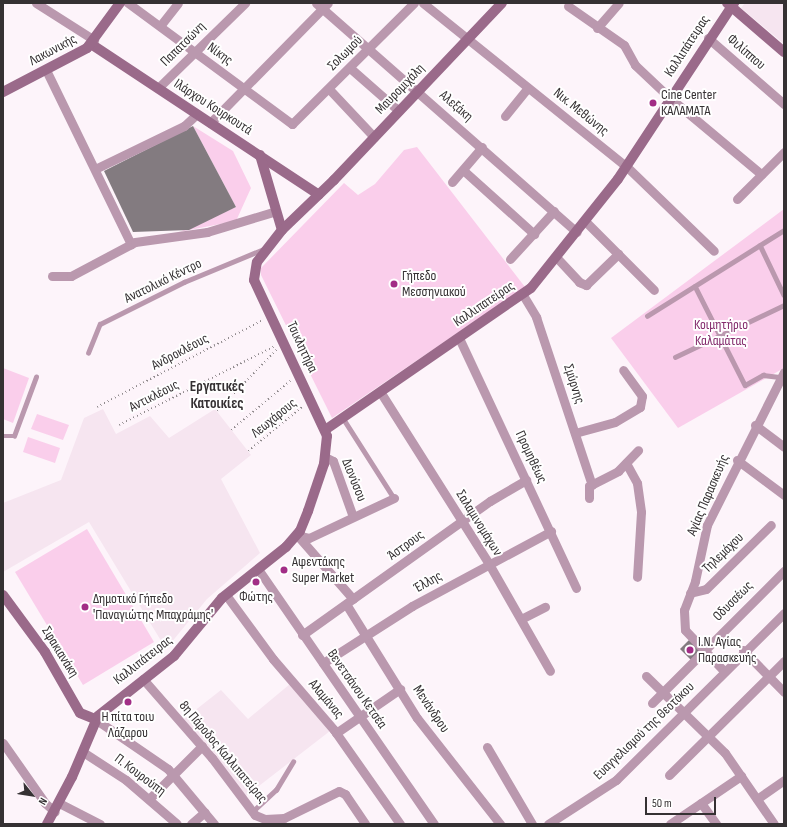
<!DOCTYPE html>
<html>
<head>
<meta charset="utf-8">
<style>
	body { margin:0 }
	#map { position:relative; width:787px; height:827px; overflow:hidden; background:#fdf4fa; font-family:"Sofia Sans Condensed",sans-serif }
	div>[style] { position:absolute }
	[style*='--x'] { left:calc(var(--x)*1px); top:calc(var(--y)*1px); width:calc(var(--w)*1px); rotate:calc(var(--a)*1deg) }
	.built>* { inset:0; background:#f6e5f0 }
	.green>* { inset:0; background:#faceeb }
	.building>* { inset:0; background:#837b80 }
	.path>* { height:1.5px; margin-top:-0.75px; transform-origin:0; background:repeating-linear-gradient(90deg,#918b8e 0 1px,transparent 0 4px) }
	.lane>* { height:4.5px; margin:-2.25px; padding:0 2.25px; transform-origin:2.25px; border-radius:2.25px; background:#ba98ae }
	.street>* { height:9px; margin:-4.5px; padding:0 4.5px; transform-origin:4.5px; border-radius:4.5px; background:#ba98ae }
	.secondary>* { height:10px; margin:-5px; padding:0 5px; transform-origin:5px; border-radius:5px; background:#9a6a8a }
	.dots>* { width:11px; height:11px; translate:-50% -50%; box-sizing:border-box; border:2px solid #fff; border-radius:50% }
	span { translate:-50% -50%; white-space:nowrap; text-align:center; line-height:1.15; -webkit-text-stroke:4px #fff; paint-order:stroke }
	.street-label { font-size:14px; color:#353133 }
	.poi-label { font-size:14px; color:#353133 }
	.left { translate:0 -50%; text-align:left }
	.park-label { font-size:14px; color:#842c6d }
	.neighbourhood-label { font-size:15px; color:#353133; font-weight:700 }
	.frame { position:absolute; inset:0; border:4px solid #353133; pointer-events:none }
	.north { position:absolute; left:12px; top:775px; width:40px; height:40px; -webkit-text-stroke:3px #fff; paint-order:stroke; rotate:120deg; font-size:11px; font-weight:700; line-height:16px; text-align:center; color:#353133 }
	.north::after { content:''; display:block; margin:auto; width:14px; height:18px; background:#353133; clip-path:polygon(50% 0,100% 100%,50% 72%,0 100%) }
	.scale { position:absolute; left:645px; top:797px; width:71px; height:18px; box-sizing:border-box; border:2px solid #353133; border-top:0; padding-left:5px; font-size:12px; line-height:14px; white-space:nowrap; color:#353133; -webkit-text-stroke:3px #fff; paint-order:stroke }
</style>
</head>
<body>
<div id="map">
	<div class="built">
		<div style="clip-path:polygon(745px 3px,784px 3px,784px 44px,741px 8px)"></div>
		<div style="clip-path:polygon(103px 409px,116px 434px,150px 416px,169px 438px,215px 409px,251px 455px,221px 479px,260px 553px,207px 599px,166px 649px,89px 522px,3px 572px,3px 503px,61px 480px,84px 418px)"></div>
		<div style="clip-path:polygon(290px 684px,330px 731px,246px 796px,184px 719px,221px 690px,248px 719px)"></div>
	</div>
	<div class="green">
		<div style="clip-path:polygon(193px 126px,233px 151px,251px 188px,236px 221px,179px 232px,236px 207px)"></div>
		<div style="clip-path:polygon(417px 147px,525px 287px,332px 418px,261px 275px,261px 268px,344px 183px,358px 195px,375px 184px,404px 150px)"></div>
		<div style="clip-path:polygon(784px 209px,784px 368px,678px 428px,611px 338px)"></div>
		<div style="clip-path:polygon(3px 368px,29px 378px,13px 423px,3px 419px)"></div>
		<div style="clip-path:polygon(37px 414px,69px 425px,63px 440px,31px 429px)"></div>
		<div style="clip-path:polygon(28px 437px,60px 448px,55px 463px,23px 452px)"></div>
		<div style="clip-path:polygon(87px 529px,154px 642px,83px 685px,15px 572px)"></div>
	</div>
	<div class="building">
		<div style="clip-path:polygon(193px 126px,236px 207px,189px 230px,133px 232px,104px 171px)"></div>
		<div style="clip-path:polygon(690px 639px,700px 651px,691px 660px,680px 649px)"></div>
	</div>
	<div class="path">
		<div style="--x:97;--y:407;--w:187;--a:-27.7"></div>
		<div style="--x:217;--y:411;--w:86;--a:-45.9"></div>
		<div style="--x:119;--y:425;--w:175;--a:-26.9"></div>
		<div style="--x:231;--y:430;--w:77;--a:-39.7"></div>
		<div style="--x:248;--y:451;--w:70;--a:-39.2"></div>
	</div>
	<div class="lane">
		<div style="--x:760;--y:245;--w:55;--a:64.4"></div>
		<div style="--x:695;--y:286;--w:111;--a:63.2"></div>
		<div style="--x:745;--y:385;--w:21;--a:-29"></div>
		<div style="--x:763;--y:375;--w:16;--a:7"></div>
		<div style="--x:647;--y:316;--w:162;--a:-32.1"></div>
		<div style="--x:88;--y:353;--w:31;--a:-68"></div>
		<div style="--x:100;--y:324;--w:94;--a:-26.6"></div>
		<div style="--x:184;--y:282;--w:89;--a:-22.5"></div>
		<div style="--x:675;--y:357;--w:121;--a:-25.5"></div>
		<div style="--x:343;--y:418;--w:95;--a:57.5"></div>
		<div style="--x:3;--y:436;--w:11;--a:0"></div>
		<div style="--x:14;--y:436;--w:63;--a:-69.6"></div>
		<div style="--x:252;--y:812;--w:33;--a:-43"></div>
		<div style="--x:276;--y:790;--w:33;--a:-59"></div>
	</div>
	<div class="street">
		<div style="--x:36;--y:3;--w:69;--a:32.5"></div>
		<div style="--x:128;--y:3;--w:204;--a:36.4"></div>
		<div style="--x:292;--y:124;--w:172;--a:-44.8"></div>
		<div style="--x:316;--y:3;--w:347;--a:41.3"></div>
		<div style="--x:423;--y:3;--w:260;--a:38.8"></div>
		<div style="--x:626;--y:166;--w:122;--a:44"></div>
		<div style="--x:568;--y:6;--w:68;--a:34.9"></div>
		<div style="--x:624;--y:45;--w:23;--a:61"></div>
		<div style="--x:635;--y:65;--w:48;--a:43.3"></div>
		<div style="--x:670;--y:98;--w:119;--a:39.9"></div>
		<div style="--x:160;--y:26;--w:29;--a:-52"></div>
		<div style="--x:597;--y:28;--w:33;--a:-49"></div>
		<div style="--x:708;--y:38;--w:101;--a:41"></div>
		<div style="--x:350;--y:68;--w:65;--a:41.3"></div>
		<div style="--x:46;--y:70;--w:194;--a:64"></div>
		<div style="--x:158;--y:88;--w:122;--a:-44.3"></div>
		<div style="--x:329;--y:89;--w:66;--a:46.8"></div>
		<div style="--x:505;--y:116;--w:36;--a:-51"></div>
		<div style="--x:210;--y:123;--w:168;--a:-45.5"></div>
		<div style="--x:95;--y:169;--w:99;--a:-25.8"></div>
		<div style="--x:184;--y:126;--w:18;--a:-43"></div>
		<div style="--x:463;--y:170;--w:96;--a:42"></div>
		<div style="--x:452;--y:182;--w:46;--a:-49.4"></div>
		<div style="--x:737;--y:199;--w:66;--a:-45"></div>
		<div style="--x:586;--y:222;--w:96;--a:45"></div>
		<div style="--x:557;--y:258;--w:33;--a:47"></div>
		<div style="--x:579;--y:282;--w:8;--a:23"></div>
		<div style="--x:586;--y:285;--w:45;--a:-44.1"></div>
		<div style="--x:510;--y:259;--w:65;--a:-47.5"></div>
		<div style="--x:52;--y:276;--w:19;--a:0"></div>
		<div style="--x:71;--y:276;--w:72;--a:-28"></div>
		<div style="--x:135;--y:242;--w:73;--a:-7.9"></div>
		<div style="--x:207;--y:232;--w:72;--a:-16.9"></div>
		<div style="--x:523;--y:295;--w:26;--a:59"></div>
		<div style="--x:536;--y:317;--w:177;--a:71.6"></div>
		<div style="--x:459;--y:338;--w:276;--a:64.9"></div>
		<div style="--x:381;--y:393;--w:202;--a:57.7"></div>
		<div style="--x:489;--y:564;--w:123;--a:60.3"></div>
		<div style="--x:755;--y:425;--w:36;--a:37"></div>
		<div style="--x:575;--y:433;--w:41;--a:-15.4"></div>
		<div style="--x:615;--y:422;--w:29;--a:-31"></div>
		<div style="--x:640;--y:407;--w:11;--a:-80"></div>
		<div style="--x:642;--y:396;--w:32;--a:-126"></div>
		<div style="--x:325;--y:457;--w:9;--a:27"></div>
		<div style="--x:333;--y:461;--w:59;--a:70.3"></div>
		<div style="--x:737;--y:460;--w:59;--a:36.7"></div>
		<div style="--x:626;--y:463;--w:23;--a:61"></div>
		<div style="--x:637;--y:483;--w:29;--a:82"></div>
		<div style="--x:641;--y:512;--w:65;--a:93.5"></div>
		<div style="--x:589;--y:498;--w:12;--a:-90"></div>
		<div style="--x:589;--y:486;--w:33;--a:-27"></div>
		<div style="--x:618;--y:471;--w:29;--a:-46"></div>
		<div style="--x:297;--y:535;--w:12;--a:14"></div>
		<div style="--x:309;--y:538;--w:94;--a:-25.2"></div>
		<div style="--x:297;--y:535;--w:85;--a:48.8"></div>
		<div style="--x:258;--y:569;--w:310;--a:55.4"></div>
		<div style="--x:690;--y:593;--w:16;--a:-14"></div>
		<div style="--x:706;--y:589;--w:91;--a:-44.6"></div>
		<div style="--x:226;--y:595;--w:79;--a:53.7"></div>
		<div style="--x:273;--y:659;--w:94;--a:49.3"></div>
		<div style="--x:334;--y:730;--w:115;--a:54.9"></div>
		<div style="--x:346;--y:604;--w:134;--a:58.1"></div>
		<div style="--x:417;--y:718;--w:135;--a:51.9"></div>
		<div style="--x:521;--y:619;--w:27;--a:-27"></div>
		<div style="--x:302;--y:635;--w:231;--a:-35.5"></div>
		<div style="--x:490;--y:501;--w:42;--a:-30.3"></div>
		<div style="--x:743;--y:650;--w:59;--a:45.7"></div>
		<div style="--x:323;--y:663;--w:106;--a:-32.6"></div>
		<div style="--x:412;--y:606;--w:158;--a:-28.3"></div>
		<div style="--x:723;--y:670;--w:55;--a:-133.5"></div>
		<div style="--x:685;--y:630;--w:20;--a:-93"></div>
		<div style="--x:684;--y:610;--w:31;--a:-69"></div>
		<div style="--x:695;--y:581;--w:57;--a:-77.9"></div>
		<div style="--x:707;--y:525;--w:171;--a:-63.3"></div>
		<div style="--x:646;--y:676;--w:110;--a:44.3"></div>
		<div style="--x:725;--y:753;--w:86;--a:55.4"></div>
		<div style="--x:143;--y:679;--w:105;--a:48.9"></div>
		<div style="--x:212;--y:758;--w:71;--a:53"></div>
		<div style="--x:255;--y:815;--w:11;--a:22"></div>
		<div style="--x:265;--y:819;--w:19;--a:-3"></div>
		<div style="--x:284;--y:818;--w:61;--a:-26.1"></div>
		<div style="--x:339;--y:791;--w:7;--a:27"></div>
		<div style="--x:345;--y:794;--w:36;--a:56"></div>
		<div style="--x:652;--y:703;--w:187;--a:-45"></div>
		<div style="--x:95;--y:719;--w:88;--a:34.4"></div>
		<div style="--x:168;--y:769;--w:72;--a:50.1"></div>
		<div style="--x:336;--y:733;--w:78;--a:-34.5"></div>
		<div style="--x:3;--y:743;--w:73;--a:55"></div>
		<div style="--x:45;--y:803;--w:13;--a:42"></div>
		<div style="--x:487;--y:747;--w:89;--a:59.7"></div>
		<div style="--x:83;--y:752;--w:51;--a:33.1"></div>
		<div style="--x:126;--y:780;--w:67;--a:40.8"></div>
		<div style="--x:669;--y:775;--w:162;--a:-44.7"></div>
		<div style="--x:149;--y:799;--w:75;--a:-45"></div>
		<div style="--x:757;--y:799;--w:33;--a:-35"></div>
		<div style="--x:59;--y:803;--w:46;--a:27.1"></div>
		<div style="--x:701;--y:803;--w:26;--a:54"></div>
		<div style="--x:191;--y:824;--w:18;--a:-41"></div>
		<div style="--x:548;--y:824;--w:81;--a:-32.9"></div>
		<div style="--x:616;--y:780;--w:237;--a:-44.8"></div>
		<div style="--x:670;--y:824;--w:86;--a:-34.1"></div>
	</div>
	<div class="secondary">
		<div style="--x:727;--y:3;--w:75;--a:40.7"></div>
		<div style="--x:91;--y:44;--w:273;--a:33.5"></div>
		<div style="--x:3;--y:92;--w:95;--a:-27.6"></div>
		<div style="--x:87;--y:48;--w:56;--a:-53.7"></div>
		<div style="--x:260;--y:155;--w:78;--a:73.7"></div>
		<div style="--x:325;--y:430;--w:250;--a:-34.6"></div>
		<div style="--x:531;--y:288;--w:139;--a:-51.4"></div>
		<div style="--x:618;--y:179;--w:211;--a:-56.6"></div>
		<div style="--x:3;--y:595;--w:71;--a:53.6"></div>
		<div style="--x:45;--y:652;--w:70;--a:60.2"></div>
		<div style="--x:80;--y:713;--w:16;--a:22"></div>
		<div style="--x:47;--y:824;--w:53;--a:-62"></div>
		<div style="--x:72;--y:777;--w:66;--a:-66.9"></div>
		<div style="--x:98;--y:716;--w:97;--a:-38.3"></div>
		<div style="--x:174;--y:656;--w:75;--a:-50.4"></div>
		<div style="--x:222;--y:598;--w:82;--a:-38.6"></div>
		<div style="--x:286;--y:547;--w:21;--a:-49"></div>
		<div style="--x:300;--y:531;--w:22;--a:-68"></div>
		<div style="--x:308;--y:511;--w:50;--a:-71.2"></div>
		<div style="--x:324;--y:464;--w:28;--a:-84"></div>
		<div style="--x:327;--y:436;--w:172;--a:-115.1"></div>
		<div style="--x:254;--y:280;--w:18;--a:-81"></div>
		<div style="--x:257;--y:262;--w:41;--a:-52"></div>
		<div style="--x:282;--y:230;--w:72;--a:-43.9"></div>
		<div style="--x:334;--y:180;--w:244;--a:-46.5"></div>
	</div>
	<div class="dots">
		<div style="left:653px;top:103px;background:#a22d86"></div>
		<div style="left:394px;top:284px;background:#a22d86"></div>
		<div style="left:284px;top:570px;background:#a22d86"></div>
		<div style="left:256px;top:582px;background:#a22d86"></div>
		<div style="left:85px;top:607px;background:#a22d86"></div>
		<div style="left:690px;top:650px;background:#a22d86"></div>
		<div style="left:128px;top:702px;background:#a22d86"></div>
	</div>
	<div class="street-label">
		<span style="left:183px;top:44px;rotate:-45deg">Παπατσώνη</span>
		<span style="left:687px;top:46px;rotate:-57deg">Καλλιπάτειρας</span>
		<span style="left:53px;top:50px;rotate:-28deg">Λακωνικής</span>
		<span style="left:746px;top:52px;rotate:41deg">Φιλίππου</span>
		<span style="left:345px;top:53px;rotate:-45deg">Σολωμού</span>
		<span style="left:220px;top:54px;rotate:36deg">Νίκης</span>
		<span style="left:400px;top:89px;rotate:-46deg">Μαυρομιχάλη</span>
		<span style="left:456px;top:106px;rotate:41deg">Αλεξάκη</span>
		<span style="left:213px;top:107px;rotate:33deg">Ιλάρχου Κουρκουτά</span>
		<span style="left:581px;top:112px;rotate:39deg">Νικ. Μεθώνης</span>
		<span style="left:163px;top:281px;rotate:-26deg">Ανατολικό Κέντρο</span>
		<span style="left:484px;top:304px;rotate:-34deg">Καλλιπατείρας</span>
		<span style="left:302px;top:347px;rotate:65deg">Τσικλητήρα</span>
		<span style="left:180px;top:352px;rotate:-28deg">Ανδροκλέους</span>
		<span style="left:574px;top:384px;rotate:72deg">Σμύρνης</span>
		<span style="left:154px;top:396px;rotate:-27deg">Αντικλέους</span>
		<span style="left:274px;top:418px;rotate:-39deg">Λεωχάρους</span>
		<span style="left:531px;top:457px;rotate:65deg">Προμηθέως</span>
		<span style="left:354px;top:480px;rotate:68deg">Διονύσου</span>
		<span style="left:708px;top:495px;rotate:-67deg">Αγίας Παρασκευής</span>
		<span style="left:479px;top:523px;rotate:58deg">Σαλαμινομάχων</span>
		<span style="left:406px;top:545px;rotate:-36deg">Άστρους</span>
		<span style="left:723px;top:553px;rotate:-44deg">Τηλεμάχου</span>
		<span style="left:428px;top:582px;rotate:-29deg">Έλλης</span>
		<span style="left:733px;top:601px;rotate:-45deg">Οδυσσέως</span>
		<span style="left:60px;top:652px;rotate:58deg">Σφακιανάκη</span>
		<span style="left:143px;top:660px;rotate:-38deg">Καλλιπάτειρας</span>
		<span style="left:357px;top:689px;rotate:55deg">Βενετσάνου Κετσέα</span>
		<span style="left:326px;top:699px;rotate:50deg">Αλαμάνας</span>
		<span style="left:431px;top:709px;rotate:56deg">Μενάνδρου</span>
		<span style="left:644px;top:731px;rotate:-44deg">Ευαγγελισμού της Θεοτόκου</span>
		<span style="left:223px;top:752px;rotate:50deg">8η Πάροδος Καλλιπατείρας</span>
		<span style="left:140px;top:775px;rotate:37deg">Π. Κουρούπη</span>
	</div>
	<div class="poi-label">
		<span class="left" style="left:661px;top:103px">Cine Center<br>ΚΑΛΑΜΑΤΑ</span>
		<span class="left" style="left:402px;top:284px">Γήπεδο<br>Μεσσηνιακού</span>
		<span class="left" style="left:292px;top:570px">Αφεντάκης<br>Super Market</span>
		<span style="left:256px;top:597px">Φώτης</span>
		<span class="left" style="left:93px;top:607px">Δημοτικό Γήπεδο<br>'Παναγιώτης Μπαχράμης'</span>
		<span class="left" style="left:698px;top:650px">Ι.Ν. Αγίας<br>Παρασκευής</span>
		<span style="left:128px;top:725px">Η πίτα τοιυ<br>Λάζαρου</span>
	</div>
	<div class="park-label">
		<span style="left:721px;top:333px">Κοιμητήριο<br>Καλαμάτας</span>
	</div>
	<div class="neighbourhood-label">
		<span style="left:217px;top:395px">Εργατικές<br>Κατοικίες</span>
	</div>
	<div class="frame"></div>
	<div class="north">N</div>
	<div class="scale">50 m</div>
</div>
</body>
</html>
